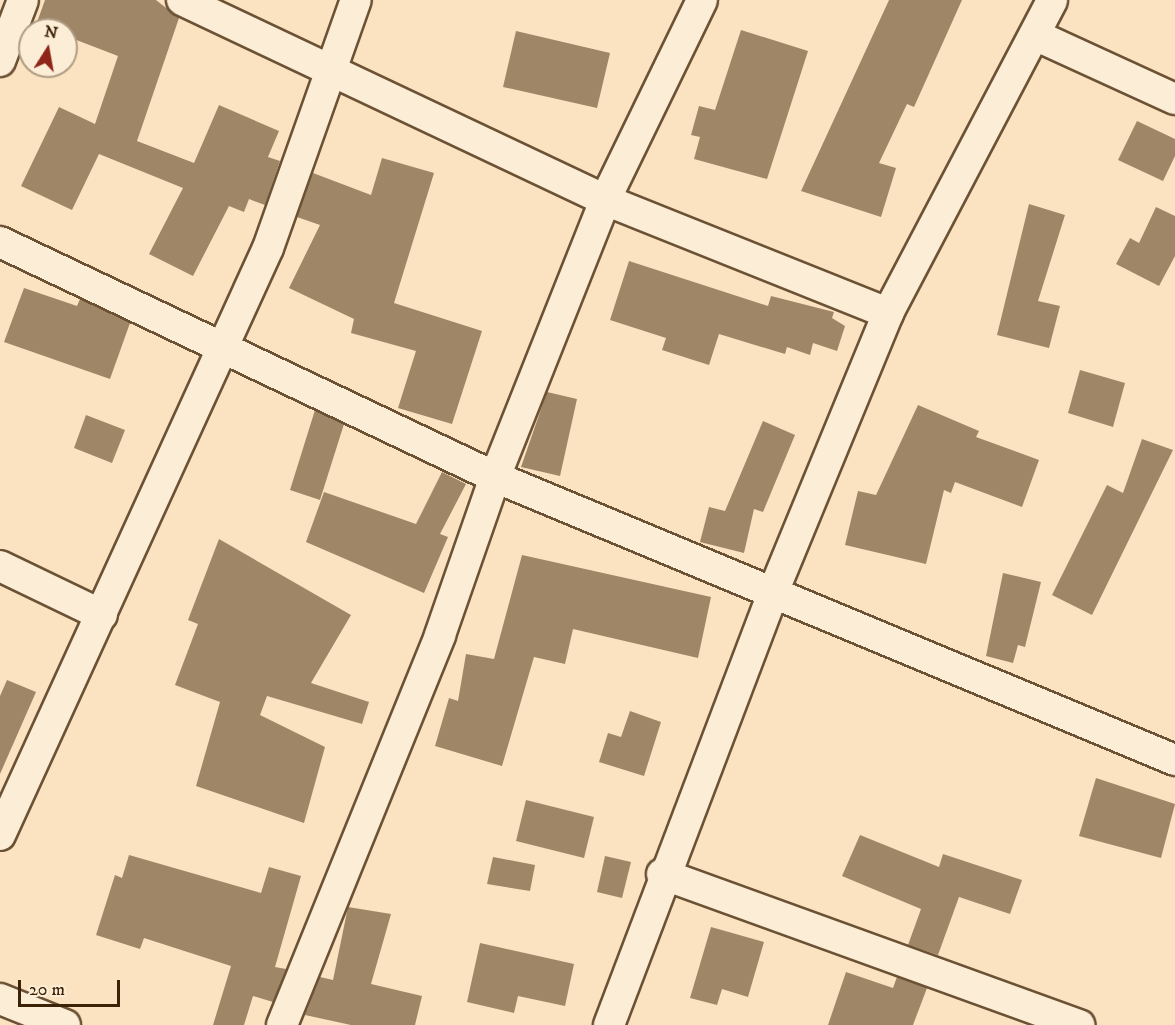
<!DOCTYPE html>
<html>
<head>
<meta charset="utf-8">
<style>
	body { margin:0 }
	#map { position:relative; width:1175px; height:1025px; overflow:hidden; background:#fbe3c1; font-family:"IM FELL DW Pica",serif }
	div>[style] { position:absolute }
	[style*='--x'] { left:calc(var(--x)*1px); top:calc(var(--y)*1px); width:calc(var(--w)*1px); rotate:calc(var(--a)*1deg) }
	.building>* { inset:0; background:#9f8667 }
	.roads { filter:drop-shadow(2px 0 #6c5235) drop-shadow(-2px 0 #6c5235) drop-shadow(0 2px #6c5235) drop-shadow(0 -2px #6c5235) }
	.minor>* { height:30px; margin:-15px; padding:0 15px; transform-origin:15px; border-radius:15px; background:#fcedd7 }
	span { translate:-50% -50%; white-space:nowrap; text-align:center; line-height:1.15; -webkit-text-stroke:4.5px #fcedd7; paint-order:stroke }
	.north { position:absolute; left:18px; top:18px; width:60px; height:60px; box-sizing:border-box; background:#fcedd7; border:2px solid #af9c83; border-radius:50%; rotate:11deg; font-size:16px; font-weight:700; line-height:24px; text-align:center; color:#3c2206 }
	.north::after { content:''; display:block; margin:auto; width:21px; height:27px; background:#8f2418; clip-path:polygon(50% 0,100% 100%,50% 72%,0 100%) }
	.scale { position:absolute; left:18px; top:980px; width:102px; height:27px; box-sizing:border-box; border:3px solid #3c2206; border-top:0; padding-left:8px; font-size:18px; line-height:21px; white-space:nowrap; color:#3c2206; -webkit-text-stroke:4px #fcedd7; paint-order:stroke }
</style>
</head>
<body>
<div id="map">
	<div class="building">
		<div style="clip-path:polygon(45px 0,156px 0,179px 18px,137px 141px,194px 163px,219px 105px,279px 131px,268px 157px,280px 161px,265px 205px,249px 199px,244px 212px,229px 206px,193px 276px,149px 254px,183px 188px,99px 154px,72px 210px,21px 186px,59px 107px,95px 124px,118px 56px,66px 36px,66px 30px,36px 25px)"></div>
		<div style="clip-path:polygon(889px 0,962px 0,914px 107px,907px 104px,879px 163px,896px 168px,881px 217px,801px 191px)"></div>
		<div style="clip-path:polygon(741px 30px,808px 51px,767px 179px,694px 159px,700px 137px,691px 135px,699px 106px,715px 110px)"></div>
		<div style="clip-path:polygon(516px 31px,610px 53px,597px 108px,503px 87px)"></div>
		<div style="clip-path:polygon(1137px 121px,1175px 139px,1175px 156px,1163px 181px,1118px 160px)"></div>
		<div style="clip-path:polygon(382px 158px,434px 173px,394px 303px,482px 331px,452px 424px,398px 408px,416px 351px,351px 333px,354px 319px,289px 288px,320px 225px,297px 217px,313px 173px,371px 195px)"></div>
		<div style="clip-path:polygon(1029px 204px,1065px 215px,1038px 301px,1060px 306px,1049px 348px,997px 335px)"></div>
		<div style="clip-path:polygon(1156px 207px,1175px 216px,1175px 256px,1159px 286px,1116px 264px,1130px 238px,1139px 243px)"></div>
		<div style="clip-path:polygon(629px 261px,768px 306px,771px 296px,834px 312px,832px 318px,845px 326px,837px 351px,813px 343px,810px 355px,787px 347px,785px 354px,719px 334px,709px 365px,662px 350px,666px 338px,610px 320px)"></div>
		<div style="clip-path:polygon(24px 288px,77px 306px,80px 299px,130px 323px,110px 379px,4px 342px)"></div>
		<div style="clip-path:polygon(1080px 370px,1125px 383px,1113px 427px,1068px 413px)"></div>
		<div style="clip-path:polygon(547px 392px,577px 399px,560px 476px,521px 467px)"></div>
		<div style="clip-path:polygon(918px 405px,979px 431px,976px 437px,1039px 460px,1022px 507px,955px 482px,951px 493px,944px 490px,926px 564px,845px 545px,858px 491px,876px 495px)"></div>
		<div style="clip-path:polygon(315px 410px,344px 424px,320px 500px,290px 490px)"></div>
		<div style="clip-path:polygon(86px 415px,125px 430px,112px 463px,74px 448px)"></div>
		<div style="clip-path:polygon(763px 421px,795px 435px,763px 512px,754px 509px,744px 553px,700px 542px,709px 507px,725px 511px)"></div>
		<div style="clip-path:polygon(1142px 439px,1173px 450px,1092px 615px,1052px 595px,1107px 485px,1123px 493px)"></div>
		<div style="clip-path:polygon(442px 472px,466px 484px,440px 534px,448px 537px,424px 593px,306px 542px,324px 492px,416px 524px)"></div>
		<div style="clip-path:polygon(219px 539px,351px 615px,311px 683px,369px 702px,362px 724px,267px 696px,260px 715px,325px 747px,304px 823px,196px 786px,220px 702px,175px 685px,198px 624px,188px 620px)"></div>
		<div style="clip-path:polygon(522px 555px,711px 597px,698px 658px,573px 629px,565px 664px,534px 657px,502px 766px,435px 746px,449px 698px,458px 701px,466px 654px,494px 659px)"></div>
		<div style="clip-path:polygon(1003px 573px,1041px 582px,1025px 647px,1018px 645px,1013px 663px,986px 656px)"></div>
		<div style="clip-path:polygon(7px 680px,36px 692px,0 774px,0 696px)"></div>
		<div style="clip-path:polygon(630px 711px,661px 722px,644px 776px,599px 762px,608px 733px,621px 737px)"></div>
		<div style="clip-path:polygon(1096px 778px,1175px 804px,1161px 858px,1079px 836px)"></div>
		<div style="clip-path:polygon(526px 800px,594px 817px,584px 858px,516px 841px)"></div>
		<div style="clip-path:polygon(860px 835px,939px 867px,943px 854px,1022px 880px,1010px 914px,959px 897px,938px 955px,908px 945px,921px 909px,842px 876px)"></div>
		<div style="clip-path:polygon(129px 855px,261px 893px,269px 867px,301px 876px,275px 967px,286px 969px,273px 1002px,253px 996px,244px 1025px,213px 1025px,231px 966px,144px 938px,140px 949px,96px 935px,115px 875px,122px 878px)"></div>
		<div style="clip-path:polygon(605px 856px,631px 862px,622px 898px,597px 892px)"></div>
		<div style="clip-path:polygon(493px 857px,535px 865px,530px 891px,487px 884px)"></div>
		<div style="clip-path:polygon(348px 907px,391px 914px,371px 984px,422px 996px,415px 1025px,351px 1025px,305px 1015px,320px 977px,333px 980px)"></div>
		<div style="clip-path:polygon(711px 927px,764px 942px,748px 997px,722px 989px,717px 1005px,690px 998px)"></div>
		<div style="clip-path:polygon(480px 943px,574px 964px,565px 1006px,518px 996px,514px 1013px,467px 1002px)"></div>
		<div style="clip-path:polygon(846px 972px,893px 988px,897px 977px,927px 988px,913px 1025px,828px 1025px)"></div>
	</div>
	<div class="roads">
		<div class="minor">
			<div style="--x:182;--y:0;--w:468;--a:25.3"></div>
			<div style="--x:605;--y:200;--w:305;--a:21.8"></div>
			<div style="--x:1035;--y:35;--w:154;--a:24.6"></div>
			<div style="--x:0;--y:61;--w:65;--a:-69.3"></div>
			<div style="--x:0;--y:242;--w:548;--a:25.4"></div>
			<div style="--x:495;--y:477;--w:737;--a:22.6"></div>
			<div style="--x:0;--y:566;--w:113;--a:25.7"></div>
			<div style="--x:0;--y:835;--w:645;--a:-65.46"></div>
			<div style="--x:268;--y:248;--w:263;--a:-70.5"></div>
			<div style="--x:662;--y:874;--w:444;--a:19.9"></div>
			<div style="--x:0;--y:999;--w:70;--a:21.8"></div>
			<div style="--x:282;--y:1025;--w:421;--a:-67.9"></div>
			<div style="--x:440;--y:635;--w:167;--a:-70.8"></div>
			<div style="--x:495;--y:477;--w:298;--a:-68.3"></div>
			<div style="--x:605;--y:200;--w:222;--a:-64.1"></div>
			<div style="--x:609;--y:1025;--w:465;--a:-69.2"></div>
			<div style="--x:774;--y:590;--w:300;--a:-67.6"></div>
			<div style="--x:888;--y:313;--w:353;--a:-62.3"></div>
		</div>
	</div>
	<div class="north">N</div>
	<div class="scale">20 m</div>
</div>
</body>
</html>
